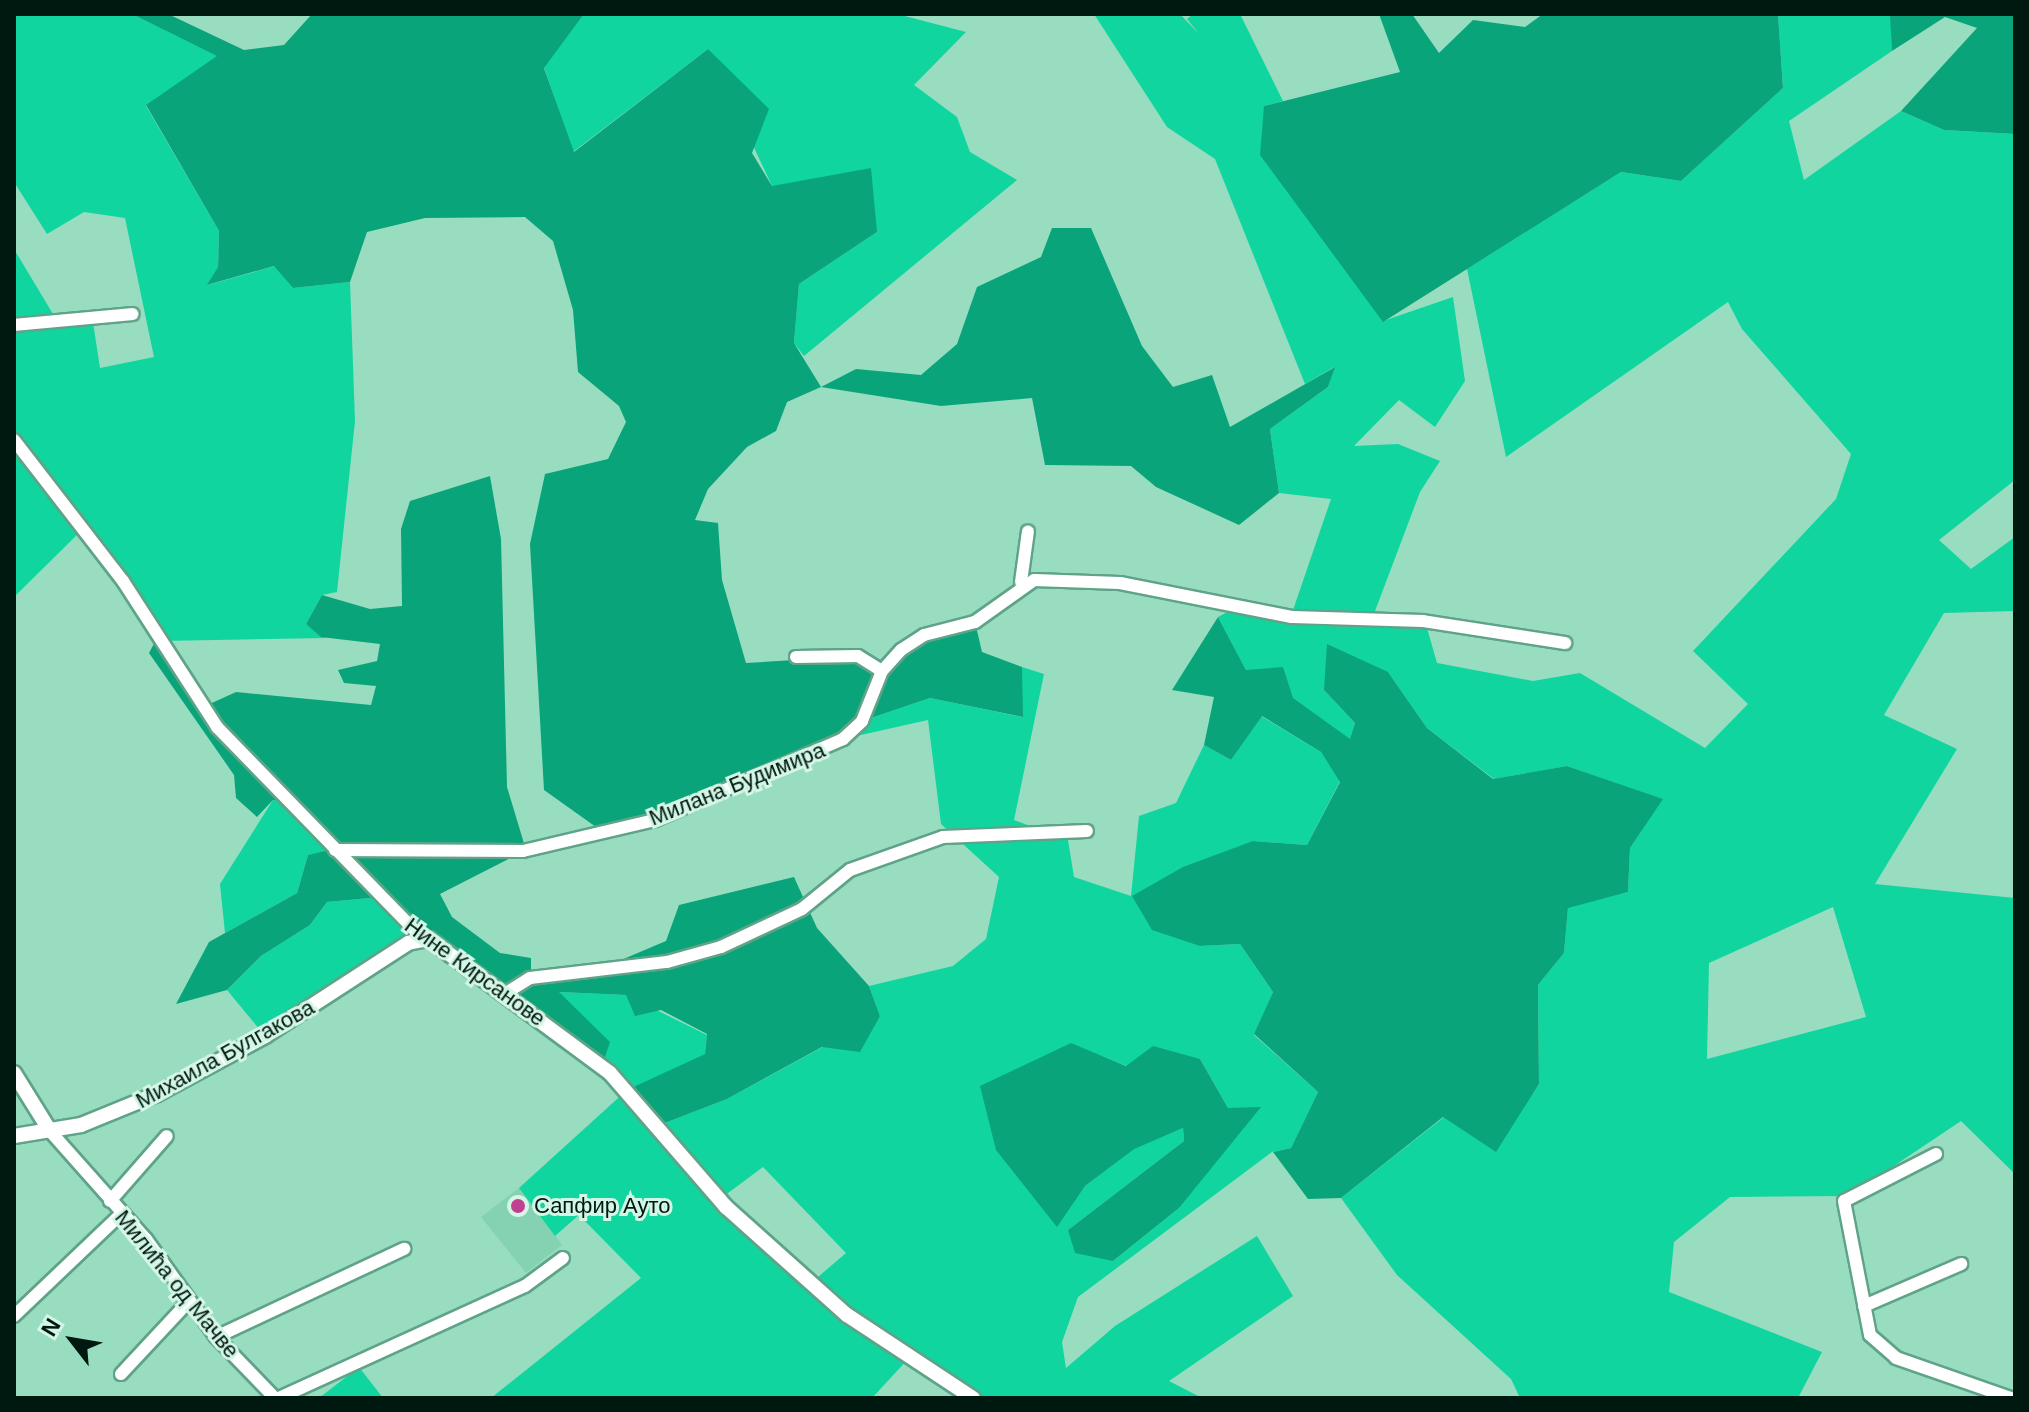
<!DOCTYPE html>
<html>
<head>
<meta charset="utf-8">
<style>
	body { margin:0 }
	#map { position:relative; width:2029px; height:1412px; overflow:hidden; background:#98ddc0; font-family:Arial,sans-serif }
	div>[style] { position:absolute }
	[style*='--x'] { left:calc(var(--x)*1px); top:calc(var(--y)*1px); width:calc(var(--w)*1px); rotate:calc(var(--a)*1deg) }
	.built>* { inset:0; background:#84d2b2 }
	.green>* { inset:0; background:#10d59f }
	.forest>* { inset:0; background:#0aa47a }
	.roads { filter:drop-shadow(2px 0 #5fa388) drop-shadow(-2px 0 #5fa388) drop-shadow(0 2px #5fa388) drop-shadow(0 -2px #5fa388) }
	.minor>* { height:12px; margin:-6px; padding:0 6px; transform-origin:6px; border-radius:6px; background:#fff }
	.tertiary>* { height:14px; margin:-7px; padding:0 7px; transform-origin:7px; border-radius:7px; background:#fff }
	.dots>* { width:22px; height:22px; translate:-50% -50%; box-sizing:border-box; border:4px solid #d4f6e6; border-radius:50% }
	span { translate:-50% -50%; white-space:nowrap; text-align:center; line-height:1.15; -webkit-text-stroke:6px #d4f6e6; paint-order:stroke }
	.street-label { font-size:22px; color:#001910 }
	.poi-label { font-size:22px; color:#001910 }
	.left { translate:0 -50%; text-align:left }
	.frame { position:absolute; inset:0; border:16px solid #001910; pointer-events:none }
	.north { position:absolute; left:32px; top:1300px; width:80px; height:80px; -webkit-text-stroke:6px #d4f6e6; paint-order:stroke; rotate:301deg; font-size:22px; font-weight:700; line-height:32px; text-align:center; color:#001910 }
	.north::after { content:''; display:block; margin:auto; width:28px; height:36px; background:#001910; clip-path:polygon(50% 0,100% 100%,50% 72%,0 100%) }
</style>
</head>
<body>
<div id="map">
	<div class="built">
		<div style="clip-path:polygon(519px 1188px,562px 1245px,526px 1273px,481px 1217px)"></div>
	</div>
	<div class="green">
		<div style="clip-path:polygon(14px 14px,132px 14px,218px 56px,146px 106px,219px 231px,218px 267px,208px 285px,275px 266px,293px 288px,350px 282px,355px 421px,337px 592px,322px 595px,306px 624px,326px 638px,161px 641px,83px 529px,14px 597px,14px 249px,56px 319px,92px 316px,100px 368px,154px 357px,125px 218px,84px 212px,47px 234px,14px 182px)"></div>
		<div style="clip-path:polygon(584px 14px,897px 14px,966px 32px,914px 85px,957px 117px,970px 152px,1017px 180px,804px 356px,794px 343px,799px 284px,877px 232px,772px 186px,708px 49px,573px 152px,544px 67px)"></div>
		<div style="clip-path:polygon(evenodd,1094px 14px,1180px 14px,1199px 34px,1187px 19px,1193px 14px,1240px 14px,1283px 101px,1264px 106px,1383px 321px,1453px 297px,1465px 381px,1435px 427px,1399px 400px,1354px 446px,1398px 444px,1440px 461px,1420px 492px,1369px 627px,1427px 628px,1437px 663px,1533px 681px,1580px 673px,1705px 748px,1748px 704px,1693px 651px,1836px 499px,1851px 454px,1742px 329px,1728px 302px,1506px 457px,1467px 269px,1621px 172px,1681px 181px,1783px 88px,1778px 14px,1891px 14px,1892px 51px,1789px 121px,1804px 180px,1901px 111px,1944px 130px,2015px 134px,2015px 480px,1939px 540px,1971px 569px,2015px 537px,2015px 611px,1944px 613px,1884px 715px,1957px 749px,1875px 884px,2015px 898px,2015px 1174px,1961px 1121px,1849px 1196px,1730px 1197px,1674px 1242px,1669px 1292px,1822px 1352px,1798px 1398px,1520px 1398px,1511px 1379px,1397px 1275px,1341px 1198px,1444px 1117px,1495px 1151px,1539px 1084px,1538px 985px,1564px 953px,1568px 907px,1628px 892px,1630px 848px,1662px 799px,1567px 766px,1494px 779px,1427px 728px,1388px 672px,1324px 690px,1355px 723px,1350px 740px,1246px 670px,1218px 617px,1235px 608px,1291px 616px,1331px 499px,1279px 493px,1270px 429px,1328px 387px,1334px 367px,1305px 384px,1215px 159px,1167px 127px,1094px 14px,1833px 907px,1866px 1017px,1707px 1059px,1709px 963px,1833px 907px)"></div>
		<div style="clip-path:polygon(evenodd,1022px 667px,1044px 674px,1014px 820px,1068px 840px,1074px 877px,1131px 896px,1139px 816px,1176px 803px,1204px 745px,1231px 760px,1261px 716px,1321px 752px,1340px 781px,1307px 845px,1253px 841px,1200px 946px,1240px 944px,1273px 992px,1254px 1035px,1318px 1092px,1291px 1148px,1272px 1152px,1078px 1297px,1062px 1342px,1066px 1368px,1115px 1326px,1257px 1236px,1293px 1296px,1169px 1381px,1202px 1398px,972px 1398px,909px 1358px,872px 1398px,491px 1398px,641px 1278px,579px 1215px,555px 1236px,519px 1188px,627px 1090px,602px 1066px,609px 1042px,558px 992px,626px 995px,707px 1035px,705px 1054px,674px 1070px,657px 1126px,727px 1099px,880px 1016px,869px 986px,953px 966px,986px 939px,999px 877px,941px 824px,928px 720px,843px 739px,862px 721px,930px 698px,1022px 717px,1022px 667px,1071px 1044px,1127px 1066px,1200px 1059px,1228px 1108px,1179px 1208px,1113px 1261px,1068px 1230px,1184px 1141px,1183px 1128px,1134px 1148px,1085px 1186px,1071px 1044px,1022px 667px,763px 1167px,846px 1253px,811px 1283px,720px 1199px,763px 1167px)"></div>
		<div style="clip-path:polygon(273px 800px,284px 800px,335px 850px,308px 855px,297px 893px,225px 933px,220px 884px)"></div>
		<div style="clip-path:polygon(381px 897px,422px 938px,265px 1036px,227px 990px,261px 956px,310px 925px,327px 902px)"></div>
		<div style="clip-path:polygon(359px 1367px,383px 1398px,319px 1398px)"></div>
	</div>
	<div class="forest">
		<div style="clip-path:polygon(132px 14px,168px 14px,244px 50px,284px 45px,312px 14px,584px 14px,544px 68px,574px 152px,708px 49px,769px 109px,752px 153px,772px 186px,871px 168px,877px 232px,799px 284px,794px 343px,821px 387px,856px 369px,921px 375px,957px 344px,977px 287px,1041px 257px,1052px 228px,1091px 228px,1142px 346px,1173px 387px,1212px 375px,1230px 427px,1335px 367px,1328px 387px,1270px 429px,1279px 493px,1239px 525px,1156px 487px,1131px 466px,1045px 465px,1032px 398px,941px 406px,821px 387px,787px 402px,776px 431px,747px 447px,708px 489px,695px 520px,718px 523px,722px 580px,746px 663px,858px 656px,882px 670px,901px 650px,975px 622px,982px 652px,1022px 667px,1023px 717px,930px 698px,862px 721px,843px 739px,655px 820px,603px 832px,544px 790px,530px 544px,545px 474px,608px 459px,626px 422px,619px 406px,578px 372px,573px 310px,553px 241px,525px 217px,425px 218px,367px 232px,350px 282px,293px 288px,274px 266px,207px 285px,218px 267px,219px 231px,146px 105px,217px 56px)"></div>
		<div style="clip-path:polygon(1379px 14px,1412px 14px,1439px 53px,1473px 20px,1525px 27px,1543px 14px,1778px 14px,1783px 88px,1681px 181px,1621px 172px,1383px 322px,1260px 155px,1264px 106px,1400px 72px)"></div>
		<div style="clip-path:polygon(2015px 14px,2015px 134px,1944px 130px,1901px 111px,1977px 28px,1945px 17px,1892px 51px,1890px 15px)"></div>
		<div style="clip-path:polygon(490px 476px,501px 539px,507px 787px,526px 850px,440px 894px,452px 917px,500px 953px,531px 958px,531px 978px,588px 974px,666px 941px,679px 905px,794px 877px,817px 928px,869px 986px,880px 1016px,860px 1052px,822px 1047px,727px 1099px,657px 1126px,627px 1090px,705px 1054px,707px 1034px,661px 1010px,635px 1016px,626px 995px,559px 992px,610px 1042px,602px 1066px,381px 897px,327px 902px,310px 925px,261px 956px,227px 990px,176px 1004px,209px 942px,297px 893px,308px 855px,342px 847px,284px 800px,273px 800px,257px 817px,236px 798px,234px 775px,149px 653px,156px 640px,203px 707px,236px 692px,371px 705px,376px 686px,344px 683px,338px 670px,377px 661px,380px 644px,321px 637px,306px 624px,322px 595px,370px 609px,402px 606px,401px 529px,410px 501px)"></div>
		<div style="clip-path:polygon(1218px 617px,1246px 670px,1283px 667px,1293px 698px,1350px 739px,1355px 723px,1324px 690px,1327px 644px,1388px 672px,1427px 728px,1493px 779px,1567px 766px,1663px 799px,1630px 848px,1628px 892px,1568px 908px,1564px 953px,1538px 985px,1539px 1084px,1496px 1152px,1443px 1117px,1341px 1198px,1308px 1199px,1273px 1152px,1291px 1148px,1318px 1092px,1254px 1034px,1273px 992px,1240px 944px,1200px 946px,1152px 930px,1132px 896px,1183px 867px,1253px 841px,1307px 845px,1340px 782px,1321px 752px,1262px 716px,1231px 760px,1204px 745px,1214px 697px,1172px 690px)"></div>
		<div style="clip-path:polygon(1071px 1043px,1126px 1066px,1153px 1046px,1200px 1059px,1228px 1108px,1261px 1107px,1179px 1208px,1113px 1261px,1075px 1253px,1068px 1230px,1184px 1141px,1183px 1128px,1134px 1149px,1085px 1186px,1057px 1227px,996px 1150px,980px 1086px)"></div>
	</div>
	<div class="roads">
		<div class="minor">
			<div style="--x:14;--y:325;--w:119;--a:-5.3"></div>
			<div style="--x:14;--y:440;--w:178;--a:52.3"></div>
			<div style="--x:123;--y:581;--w:174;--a:57.2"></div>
			<div style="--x:217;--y:727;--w:294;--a:45.8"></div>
			<div style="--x:1021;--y:582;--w:51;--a:-82.2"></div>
			<div style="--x:796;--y:657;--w:62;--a:-0.9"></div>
			<div style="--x:858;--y:656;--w:28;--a:32"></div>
			<div style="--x:335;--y:850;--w:188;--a:0.3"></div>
			<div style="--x:523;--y:851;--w:136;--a:-13.2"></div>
			<div style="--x:655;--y:820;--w:205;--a:-23.3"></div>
			<div style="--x:843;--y:739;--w:26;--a:-43"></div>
			<div style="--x:862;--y:721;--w:54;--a:-68.2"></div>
			<div style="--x:882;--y:671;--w:28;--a:-48"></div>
			<div style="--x:901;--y:650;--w:27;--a:-33"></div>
			<div style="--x:924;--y:635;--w:53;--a:-14.3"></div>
			<div style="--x:975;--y:622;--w:72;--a:-35.4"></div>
			<div style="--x:1034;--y:580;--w:86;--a:2"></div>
			<div style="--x:1120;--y:583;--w:175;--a:11.2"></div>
			<div style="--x:1292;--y:617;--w:131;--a:1.7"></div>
			<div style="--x:1423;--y:621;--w:144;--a:8.8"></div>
			<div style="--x:506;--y:993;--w:28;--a:-32"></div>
			<div style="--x:530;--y:978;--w:138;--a:-6.7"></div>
			<div style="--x:667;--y:962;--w:56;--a:-15.5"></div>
			<div style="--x:721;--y:947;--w:89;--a:-25.1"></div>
			<div style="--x:802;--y:909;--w:62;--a:-39.1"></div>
			<div style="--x:850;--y:870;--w:99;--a:-19.5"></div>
			<div style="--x:943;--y:837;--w:144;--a:-2.4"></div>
			<div style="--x:50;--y:1131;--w:144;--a:48.4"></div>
			<div style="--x:146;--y:1239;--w:120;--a:54.5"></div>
			<div style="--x:216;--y:1337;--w:85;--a:46"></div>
			<div style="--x:1936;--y:1154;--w:103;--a:152.9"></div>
			<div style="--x:1844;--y:1201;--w:136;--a:79"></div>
			<div style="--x:1870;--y:1335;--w:35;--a:41"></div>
			<div style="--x:1896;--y:1358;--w:122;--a:19.2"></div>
			<div style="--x:110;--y:1201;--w:86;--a:-48.8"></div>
			<div style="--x:1864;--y:1306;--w:106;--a:-23.4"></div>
			<div style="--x:14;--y:1316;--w:149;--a:-43.6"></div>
			<div style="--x:216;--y:1337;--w:208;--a:-25.1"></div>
			<div style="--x:121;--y:1374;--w:100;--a:-47"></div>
			<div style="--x:279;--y:1398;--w:270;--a:-24.5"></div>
			<div style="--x:525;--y:1286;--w:47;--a:-36.4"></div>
		</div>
		<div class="tertiary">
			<div style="--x:14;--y:1073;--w:68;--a:58.2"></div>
			<div style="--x:14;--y:1136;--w:68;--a:-9.3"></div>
			<div style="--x:81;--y:1125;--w:82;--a:-22.2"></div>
			<div style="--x:157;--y:1094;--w:123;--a:-28.2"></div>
			<div style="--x:265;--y:1036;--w:171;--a:-33"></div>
			<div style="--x:408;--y:943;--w:21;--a:-11"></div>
			<div style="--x:429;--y:939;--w:225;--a:36.5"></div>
			<div style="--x:610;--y:1073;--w:177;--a:49.1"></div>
			<div style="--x:726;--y:1207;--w:162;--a:41.8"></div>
			<div style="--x:847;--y:1315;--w:151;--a:33.4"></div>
		</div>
	</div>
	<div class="dots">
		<div style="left:518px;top:1206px;background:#bf418f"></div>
	</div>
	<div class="street-label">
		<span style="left:737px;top:784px;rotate:-22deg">Милана Будимира</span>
		<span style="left:475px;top:972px;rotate:36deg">Нине Кирсанове</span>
		<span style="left:225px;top:1054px;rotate:-29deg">Михаила Булгакова</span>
		<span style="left:177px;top:1284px;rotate:51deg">Милића од Мачве</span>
	</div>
	<div class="poi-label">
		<span class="left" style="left:534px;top:1206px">Сапфир Ауто</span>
	</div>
	<div class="frame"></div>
	<div class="north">N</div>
</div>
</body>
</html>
